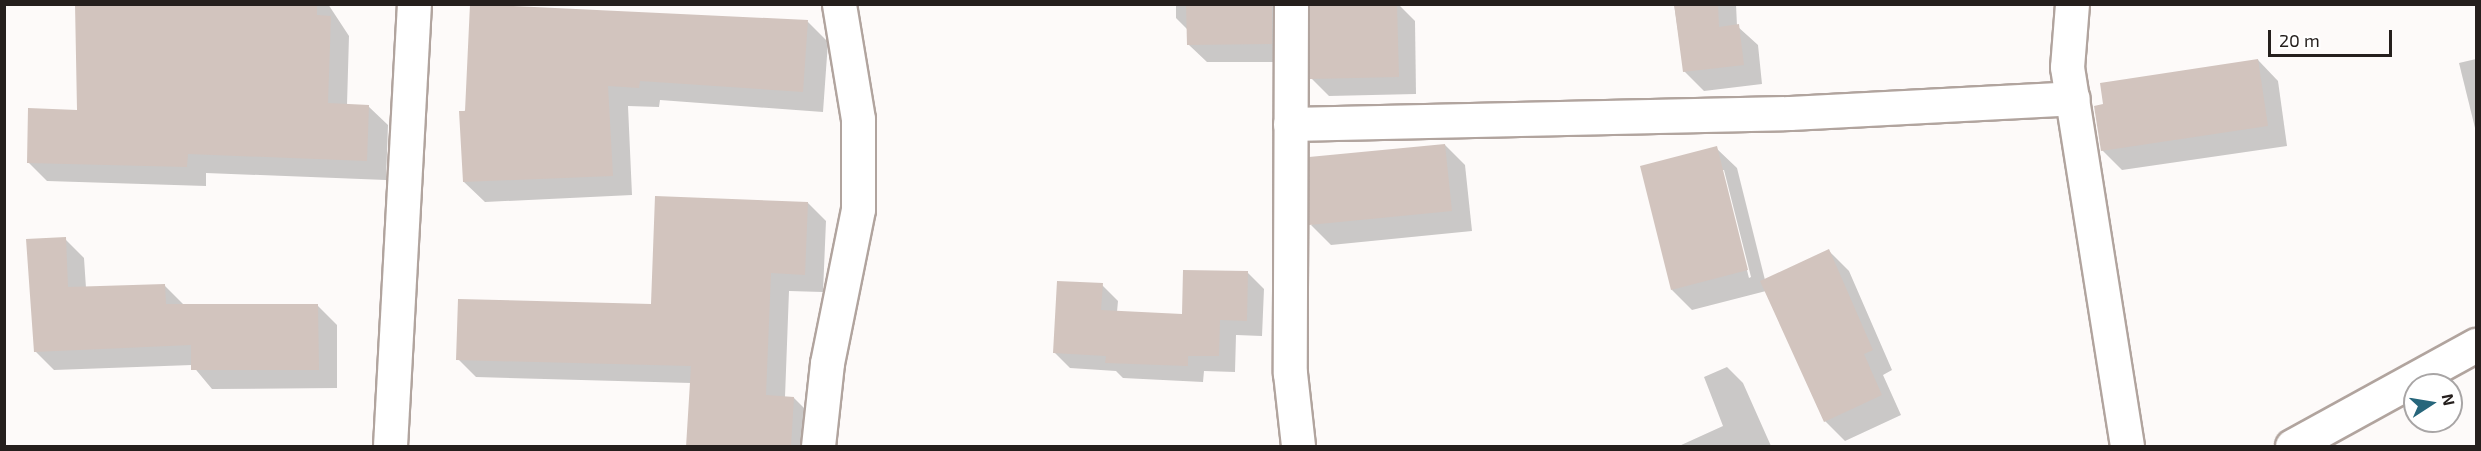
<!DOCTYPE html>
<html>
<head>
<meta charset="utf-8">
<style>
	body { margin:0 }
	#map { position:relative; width:2481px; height:451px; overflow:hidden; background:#fdfaf9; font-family:"Exo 2",sans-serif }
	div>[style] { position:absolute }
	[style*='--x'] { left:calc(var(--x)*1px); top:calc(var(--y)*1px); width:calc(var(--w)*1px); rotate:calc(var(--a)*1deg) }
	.shadow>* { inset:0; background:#0003 }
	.building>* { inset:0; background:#d2c4be }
	.roads { filter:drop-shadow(2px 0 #b1a49e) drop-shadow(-2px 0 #b1a49e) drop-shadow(0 2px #b1a49e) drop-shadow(0 -2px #b1a49e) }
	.minor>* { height:33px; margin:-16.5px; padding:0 16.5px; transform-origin:16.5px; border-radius:16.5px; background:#fff }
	span { translate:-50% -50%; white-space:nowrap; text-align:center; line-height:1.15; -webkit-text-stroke:4.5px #fff; paint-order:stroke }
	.frame { position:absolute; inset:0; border:6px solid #251f1d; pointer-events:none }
	.north { position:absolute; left:2403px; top:373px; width:60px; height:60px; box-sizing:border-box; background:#fff; border:2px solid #a8a5a5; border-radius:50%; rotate:78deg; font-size:16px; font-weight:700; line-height:24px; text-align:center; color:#251f1d }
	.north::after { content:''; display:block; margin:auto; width:21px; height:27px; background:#27667b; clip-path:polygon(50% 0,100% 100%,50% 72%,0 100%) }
	.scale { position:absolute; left:2268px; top:30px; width:124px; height:27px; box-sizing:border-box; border:3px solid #251f1d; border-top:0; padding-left:8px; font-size:18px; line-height:21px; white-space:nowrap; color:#251f1d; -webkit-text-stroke:4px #fff; paint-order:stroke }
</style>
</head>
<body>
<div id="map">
	<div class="shadow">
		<div style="clip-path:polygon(77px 4px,328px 4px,349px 36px,347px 105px,368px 106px,388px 125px,386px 180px,206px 173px,206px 186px,47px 181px,28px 162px,79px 111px)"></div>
		<div style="clip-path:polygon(1176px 4px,1307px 4px,1289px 62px,1207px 62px,1189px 45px,1189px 31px,1176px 18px)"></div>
		<div style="clip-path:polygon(1311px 4px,1398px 4px,1415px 21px,1416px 94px,1329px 96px,1311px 78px)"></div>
		<div style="clip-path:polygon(1674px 4px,1736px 4px,1737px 26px,1758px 45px,1762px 84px,1704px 91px,1684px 71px)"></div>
		<div style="clip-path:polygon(808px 22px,828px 42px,823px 112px,660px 100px,659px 107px,628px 106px,632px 195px,485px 202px,464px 182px,460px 112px)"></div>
		<div style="clip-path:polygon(2476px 59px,2476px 132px,2459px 63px)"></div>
		<div style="clip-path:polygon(2258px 60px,2278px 81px,2287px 146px,2122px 170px,2102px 150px)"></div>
		<div style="clip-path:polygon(1445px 145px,1465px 165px,1472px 231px,1331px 245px,1311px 225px)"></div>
		<div style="clip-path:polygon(evenodd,1716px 148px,1737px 168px,1765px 280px,1829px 251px,1849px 271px,1892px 370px,1883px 375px,1901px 415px,1845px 441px,1825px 421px,1766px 291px,1692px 310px,1672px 290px,1716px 148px,1721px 170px,1724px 170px,1751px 277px,1749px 278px,1721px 170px)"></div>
		<div style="clip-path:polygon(808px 203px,826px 221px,823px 292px,789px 291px,785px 397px,794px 398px,812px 416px,810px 446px,687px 446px,691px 383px,476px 377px,458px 359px,652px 306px)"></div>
		<div style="clip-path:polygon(65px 239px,84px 258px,86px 288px,164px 285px,183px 304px,317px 305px,337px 325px,337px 388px,212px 389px,192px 365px,54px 370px,35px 351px)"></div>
		<div style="clip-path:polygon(1248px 273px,1264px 289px,1262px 336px,1236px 335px,1235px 372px,1204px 371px,1203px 382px,1123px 378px,1116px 371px,1070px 368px,1054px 352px,1102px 285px,1118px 301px,1117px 312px,1184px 315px)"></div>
		<div style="clip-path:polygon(1727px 367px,1743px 383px,1771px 446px,1679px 446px,1723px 426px,1704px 377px)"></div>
	</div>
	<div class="building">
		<div style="clip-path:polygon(75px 4px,317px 4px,317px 15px,331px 16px,328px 103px,369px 105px,367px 161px,188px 154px,187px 167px,27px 163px,28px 108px,77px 110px)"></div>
		<div style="clip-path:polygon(470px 4px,808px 20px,803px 92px,640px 81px,639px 88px,608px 86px,613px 176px,463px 182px,459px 111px,465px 111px)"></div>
		<div style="clip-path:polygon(1186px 4px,1272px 4px,1272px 44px,1187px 45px)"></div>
		<div style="clip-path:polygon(1310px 4px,1397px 4px,1399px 77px,1310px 79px)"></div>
		<div style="clip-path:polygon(1674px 4px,1718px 4px,1719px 27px,1739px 24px,1744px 65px,1683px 72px)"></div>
		<div style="clip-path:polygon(2258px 59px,2268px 126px,2101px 151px,2094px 106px,2103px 104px,2100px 83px)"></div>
		<div style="clip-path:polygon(1445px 144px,1452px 211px,1309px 225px,1309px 157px)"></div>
		<div style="clip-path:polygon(1717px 146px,1748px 270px,1671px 290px,1640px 166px)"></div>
		<div style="clip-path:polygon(655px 196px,808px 202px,805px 275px,771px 273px,766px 395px,794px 397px,791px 447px,686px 447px,691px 366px,456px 360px,458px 299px,651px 304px)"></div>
		<div style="clip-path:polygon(66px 237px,68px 287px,165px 284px,166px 304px,318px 304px,319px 370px,191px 370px,191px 345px,34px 352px,26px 239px)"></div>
		<div style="clip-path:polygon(1829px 249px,1873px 350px,1864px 354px,1882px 395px,1824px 422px,1760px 281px)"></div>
		<div style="clip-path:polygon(1183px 270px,1248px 271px,1247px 321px,1220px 320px,1219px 356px,1188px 356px,1188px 366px,1105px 363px,1106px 356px,1053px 353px,1057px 281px,1103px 283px,1101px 310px,1182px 314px)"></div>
	</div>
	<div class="roads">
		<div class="minor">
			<div style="--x:1291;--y:4;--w:369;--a:90.2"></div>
			<div style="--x:1290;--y:373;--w:73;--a:83.7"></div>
			<div style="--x:2072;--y:4;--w:63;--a:94.5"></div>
			<div style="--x:2067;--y:67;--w:384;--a:81"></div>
			<div style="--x:1290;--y:124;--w:500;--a:-1.26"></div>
			<div style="--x:1790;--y:113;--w:283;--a:-3"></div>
			<div style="--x:390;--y:446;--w:443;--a:-86.9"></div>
			<div style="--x:818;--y:446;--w:83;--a:-83.8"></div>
			<div style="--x:827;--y:363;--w:157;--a:-78.6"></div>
			<div style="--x:858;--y:209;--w:90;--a:-90"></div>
			<div style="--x:858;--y:119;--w:117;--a:-99.4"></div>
			<div style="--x:2292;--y:446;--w:210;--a:-28.8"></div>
		</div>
	</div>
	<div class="frame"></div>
	<div class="north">N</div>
	<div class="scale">20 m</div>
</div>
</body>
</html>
